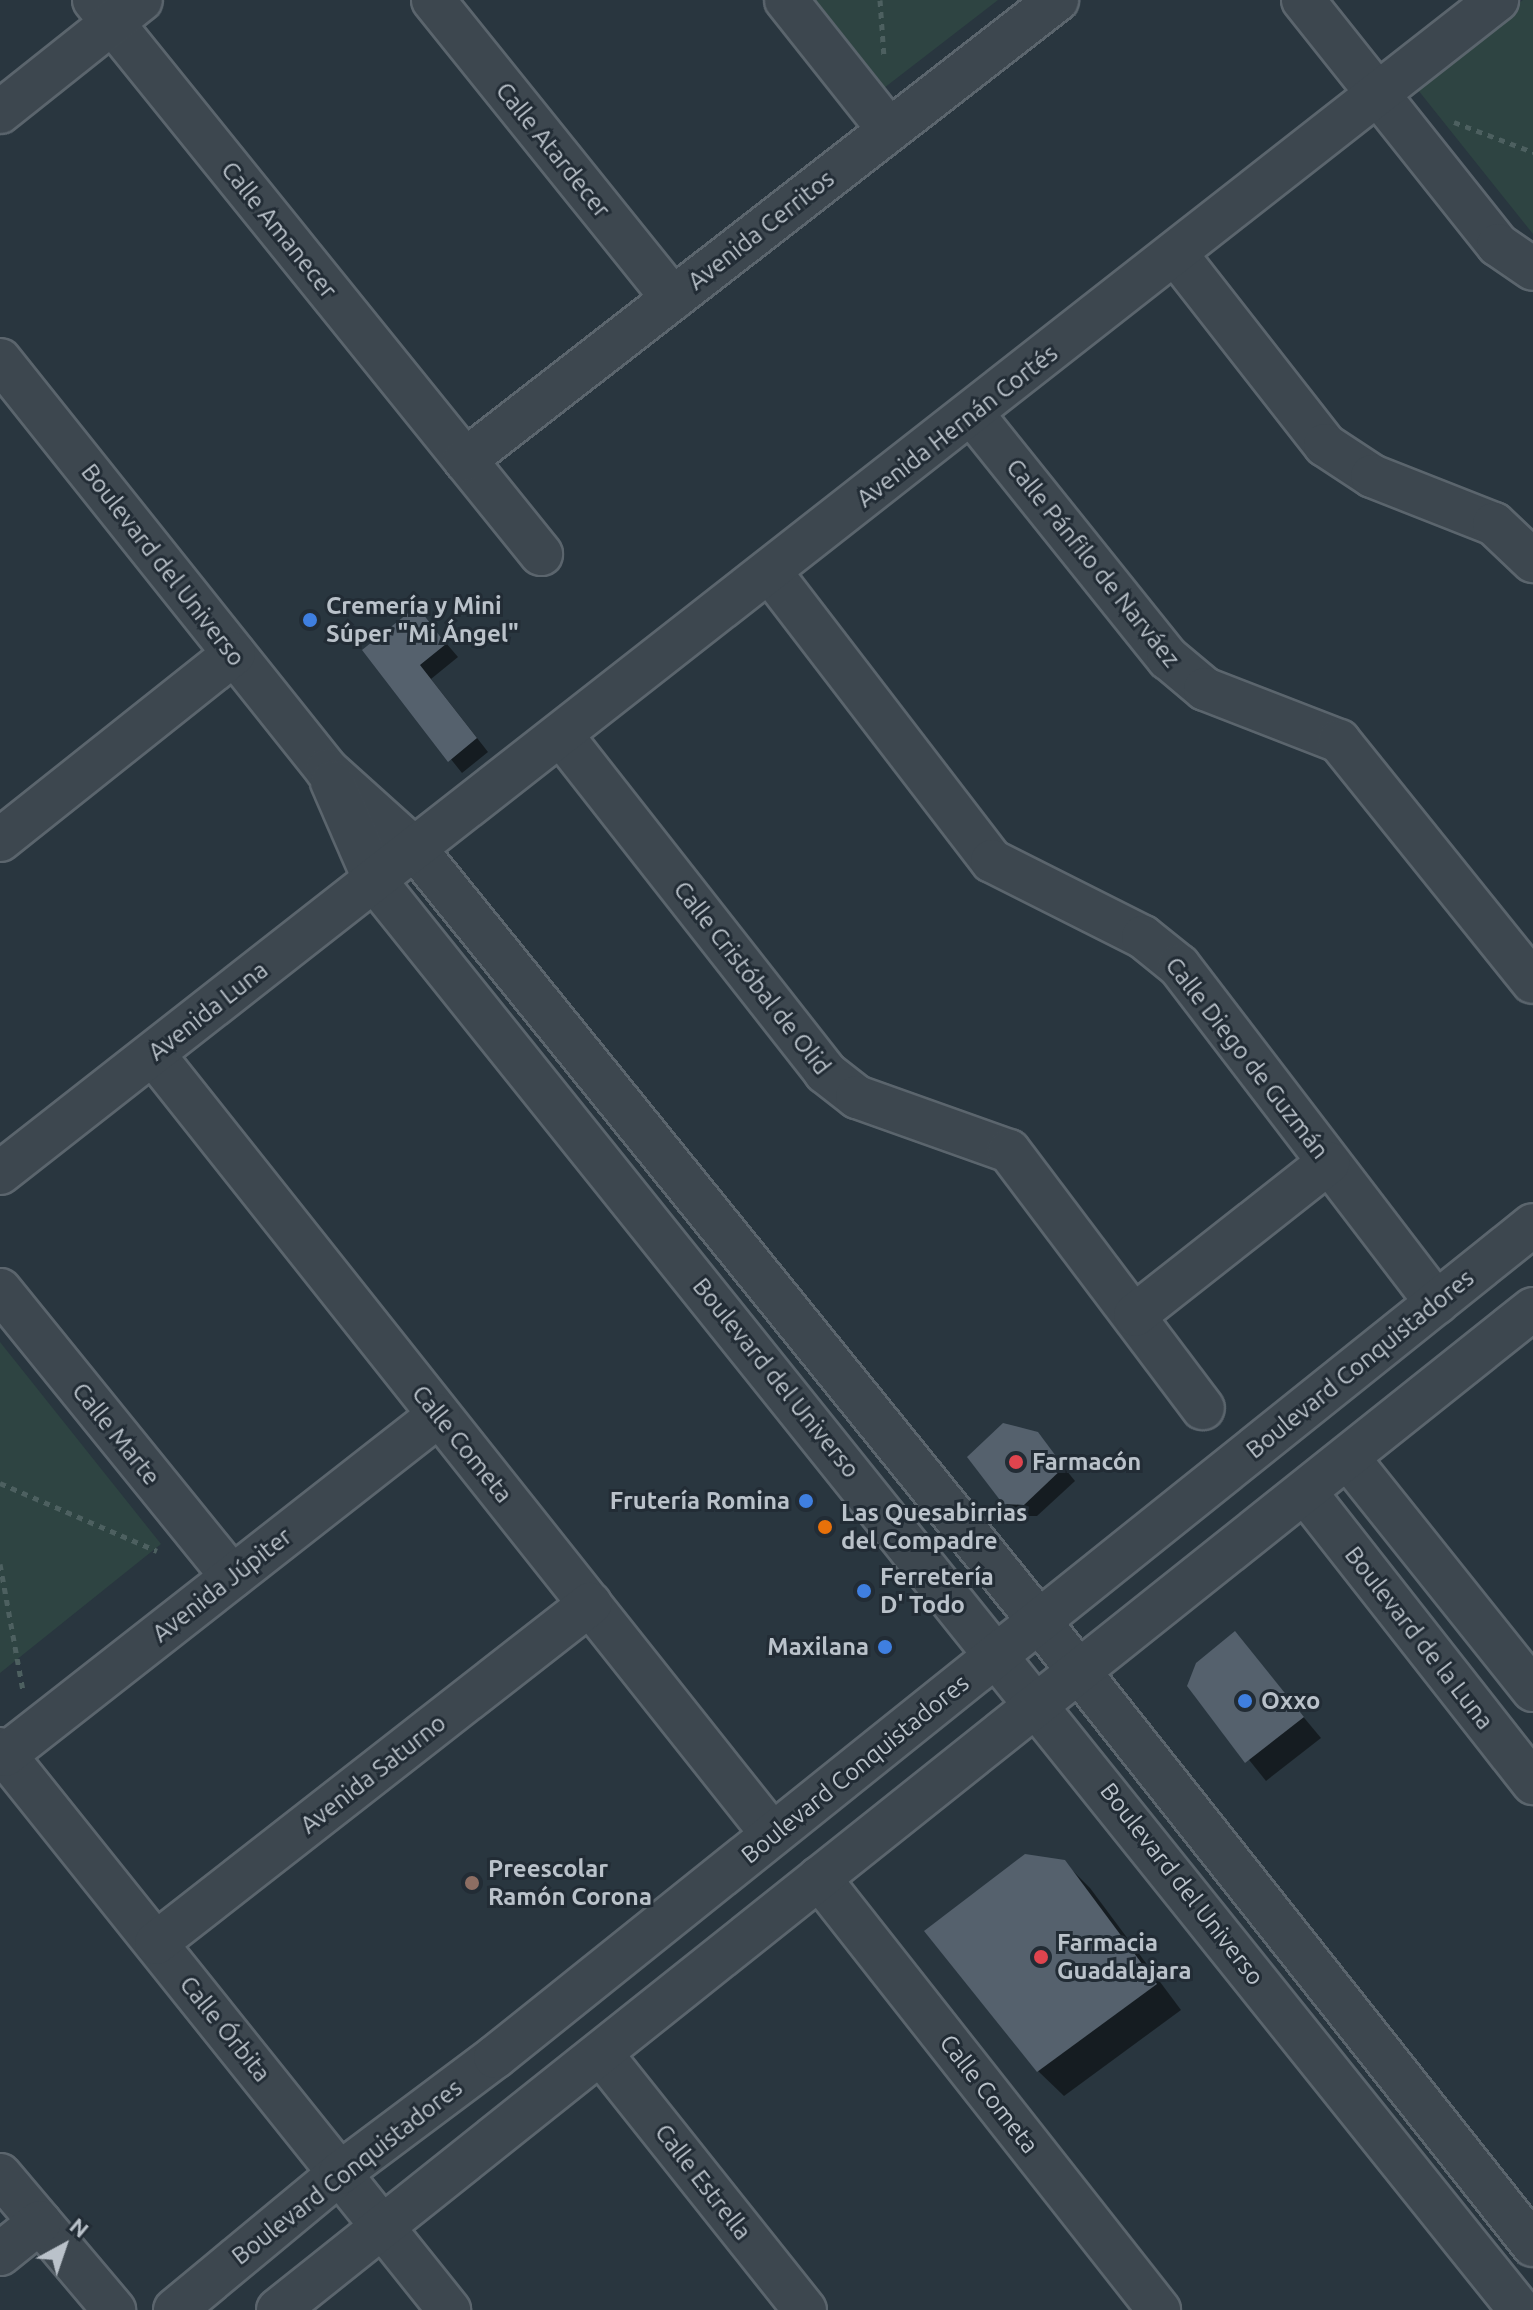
<!DOCTYPE html>
<html>
<head>
<meta charset="utf-8">
<style>
	body { margin:0 }
	#map { position:relative; width:1533px; height:2310px; overflow:hidden; background:#29363f; font-family:Ubuntu,sans-serif }
	div>[style] { position:absolute }
	[style*='--x'] { left:calc(var(--x)*1px); top:calc(var(--y)*1px); width:calc(var(--w)*1px); rotate:calc(var(--a)*1deg) }
	.green>* { inset:0; background:#2e4442 }
	.shadow>* { inset:0; background:#0007 }
	.building>* { inset:0; background:#55616d }
	.path>* { height:5px; margin-top:-2.5px; transform-origin:0; background:repeating-linear-gradient(90deg,#4d6060 0 6px,transparent 0 12px) }
	.roads { filter:drop-shadow(2px 0 #5b656d) drop-shadow(-2px 0 #5b656d) drop-shadow(0 2px #5b656d) drop-shadow(0 -2px #5b656d) }
	.minor>* { height:42px; margin:-21px; padding:0 21px; transform-origin:21px; border-radius:21px; background:#3d474f }
	.dots>* { width:22px; height:22px; translate:-50% -50%; box-sizing:border-box; border:4px solid #222c35; border-radius:50% }
	span { translate:-50% -50%; white-space:nowrap; text-align:center; line-height:1.15; -webkit-text-stroke:6px #222c35; paint-order:stroke }
	.street-label { font-size:24px; color:#bac2ca }
	.poi-label { font-size:24px; color:#bac2ca; font-weight:700 }
	.left { translate:0 -50%; text-align:left }
	.right { translate:-100% -50%; text-align:right }
	.north { position:absolute; left:24px; top:2206px; width:80px; height:80px; -webkit-text-stroke:6px #222c35; paint-order:stroke; rotate:40deg; font-size:22px; font-weight:700; line-height:32px; text-align:center; color:#bac2ca }
	.north::after { content:''; display:block; margin:auto; width:28px; height:36px; background:#bac2ca; clip-path:polygon(50% 0,100% 100%,50% 72%,0 100%) }
</style>
</head>
<body>
<div id="map">
	<div class="green">
		<div style="clip-path:polygon(815px 0,998px 0,884px 88px)"></div>
		<div style="clip-path:polygon(1523px 0,1533px 0,1533px 234px,1414px 85px)"></div>
		<div style="clip-path:polygon(0 1342px,161px 1544px,0 1673px)"></div>
	</div>
	<div class="shadow">
		<div style="clip-path:polygon(417px 609px,458px 657px,431px 679px,488px 752px,462px 773px,364px 651px)"></div>
		<div style="clip-path:polygon(1037px 1434px,1075px 1481px,1037px 1516px,1018px 1516px,1005px 1503px)"></div>
		<div style="clip-path:polygon(1234px 1634px,1321px 1738px,1266px 1781px,1189px 1685px)"></div>
		<div style="clip-path:polygon(1064px 1862px,1090px 1888px,1181px 2010px,1064px 2096px,1038px 2071px)"></div>
	</div>
	<div class="building">
		<div style="clip-path:polygon(417px 606px,446px 644px,420px 665px,477px 738px,448px 762px,362px 650px)"></div>
		<div style="clip-path:polygon(1003px 1423px,1038px 1432px,1064px 1467px,1024px 1505px,1003px 1504px,967px 1457px)"></div>
		<div style="clip-path:polygon(1235px 1631px,1304px 1717px,1245px 1763px,1187px 1686px,1196px 1663px)"></div>
		<div style="clip-path:polygon(1025px 1854px,1065px 1860px,1157px 1984px,1037px 2072px,924px 1931px)"></div>
	</div>
	<div class="path">
		<div style="--x:880;--y:0;--w:57;--a:86"></div>
		<div style="--x:1454;--y:122;--w:85;--a:20.8"></div>
		<div style="--x:0;--y:1483;--w:171;--a:23.4"></div>
		<div style="--x:0;--y:1564;--w:128;--a:79.7"></div>
	</div>
	<div class="roads">
		<div class="minor">
			<div style="--x:94;--y:0;--w:712;--a:51.1"></div>
			<div style="--x:433;--y:0;--w:383;--a:51.2"></div>
			<div style="--x:786;--y:0;--w:166;--a:51.6"></div>
			<div style="--x:1303;--y:0;--w:313;--a:51.5"></div>
			<div style="--x:1498;--y:245;--w:42;--a:34.4"></div>
			<div style="--x:0;--y:112;--w:180;--a:-38.5"></div>
			<div style="--x:1175;--y:253;--w:244;--a:52"></div>
			<div style="--x:1325;--y:445;--w:56;--a:33.4"></div>
			<div style="--x:1372;--y:476;--w:131;--a:21.5"></div>
			<div style="--x:1494;--y:524;--w:54;--a:43.5"></div>
			<div style="--x:0;--y:360;--w:524;--a:51.43"></div>
			<div style="--x:327;--y:770;--w:120;--a:42"></div>
			<div style="--x:416;--y:850;--w:991;--a:51.06"></div>
			<div style="--x:1039;--y:1621;--w:796;--a:51.63"></div>
			<div style="--x:973;--y:415;--w:312;--a:51.3"></div>
			<div style="--x:1168;--y:658;--w:48;--a:40"></div>
			<div style="--x:1205;--y:689;--w:144;--a:21.2"></div>
			<div style="--x:1339;--y:741;--w:309;--a:51.2"></div>
			<div style="--x:465;--y:460;--w:750;--a:-37.85"></div>
			<div style="--x:770;--y:572;--w:364;--a:52.5"></div>
			<div style="--x:992;--y:861;--w:169;--a:26.7"></div>
			<div style="--x:1143;--y:937;--w:46;--a:38.9"></div>
			<div style="--x:1179;--y:966;--w:424;--a:52.6"></div>
			<div style="--x:562;--y:736;--w:427;--a:51.9"></div>
			<div style="--x:825;--y:1072;--w:41;--a:38"></div>
			<div style="--x:857;--y:1097;--w:161;--a:19.6"></div>
			<div style="--x:1009;--y:1151;--w:322;--a:53"></div>
			<div style="--x:332;--y:782;--w:108;--a:66.5"></div>
			<div style="--x:375;--y:881;--w:1831;--a:51.3"></div>
			<div style="--x:0;--y:840;--w:299;--a:-38.5"></div>
			<div style="--x:153;--y:1054;--w:996;--a:51.56"></div>
			<div style="--x:0;--y:1173;--w:1902;--a:-38.08"></div>
			<div style="--x:0;--y:1290;--w:369;--a:51"></div>
			<div style="--x:1135;--y:1315;--w:246;--a:-38.2"></div>
			<div style="--x:1348;--y:1458;--w:297;--a:51.4"></div>
			<div style="--x:1305;--y:1492;--w:370;--a:51.9"></div>
			<div style="--x:0;--y:1749;--w:719;--a:51.33"></div>
			<div style="--x:5;--y:1755;--w:551;--a:-38.08"></div>
			<div style="--x:819;--y:1878;--w:550;--a:51.8"></div>
			<div style="--x:156;--y:1943;--w:551;--a:-37.99"></div>
			<div style="--x:602;--y:2055;--w:326;--a:51.5"></div>
			<div style="--x:0;--y:2175;--w:177;--a:49.8"></div>
			<div style="--x:0;--y:2254;--w:51;--a:-38.7"></div>
			<div style="--x:175;--y:2310;--w:214;--a:-39.7"></div>
			<div style="--x:340;--y:2173;--w:194;--a:-36.8"></div>
			<div style="--x:495;--y:2057;--w:1330;--a:-38.71"></div>
			<div style="--x:278;--y:2310;--w:1605;--a:-38.58"></div>
		</div>
	</div>
	<div class="dots">
		<div style="left:310px;top:620px;background:#3f7fe0"></div>
		<div style="left:1016px;top:1462px;background:#e0444e"></div>
		<div style="left:806px;top:1501px;background:#3f7fe0"></div>
		<div style="left:825px;top:1527px;background:#e8710a"></div>
		<div style="left:864px;top:1591px;background:#3f7fe0"></div>
		<div style="left:885px;top:1647px;background:#3f7fe0"></div>
		<div style="left:1245px;top:1701px;background:#3f7fe0"></div>
		<div style="left:472px;top:1883px;background:#8d6e63"></div>
		<div style="left:1041px;top:1957px;background:#e0444e"></div>
	</div>
	<div class="street-label">
		<span style="left:553px;top:150px;rotate:51deg">Calle Atardecer</span>
		<span style="left:279px;top:230px;rotate:51deg">Calle Amanecer</span>
		<span style="left:761px;top:230px;rotate:-38deg">Avenida Cerritos</span>
		<span style="left:957px;top:426px;rotate:-38deg">Avenida Hernán Cortés</span>
		<span style="left:1093px;top:563px;rotate:51deg">Calle Pánfilo de Narváez</span>
		<span style="left:163px;top:565px;rotate:52deg">Boulevard del Universo</span>
		<span style="left:752px;top:978px;rotate:52deg">Calle Cristóbal de Olid</span>
		<span style="left:208px;top:1011px;rotate:-38deg">Avenida Luna</span>
		<span style="left:1247px;top:1058px;rotate:52deg">Calle Diego de Guzmán</span>
		<span style="left:1360px;top:1364px;rotate:-39deg">Boulevard Conquistadores</span>
		<span style="left:776px;top:1378px;rotate:51deg">Boulevard del Universo</span>
		<span style="left:116px;top:1434px;rotate:51deg">Calle Marte</span>
		<span style="left:462px;top:1444px;rotate:51deg">Calle Cometa</span>
		<span style="left:222px;top:1585px;rotate:-38deg">Avenida Júpiter</span>
		<span style="left:1419px;top:1638px;rotate:52deg">Boulevard de la Luna</span>
		<span style="left:855px;top:1769px;rotate:-39deg">Boulevard Conquistadores</span>
		<span style="left:373px;top:1774px;rotate:-38deg">Avenida Saturno</span>
		<span style="left:1182px;top:1884px;rotate:52deg">Boulevard del Universo</span>
		<span style="left:225px;top:2029px;rotate:51deg">Calle Órbita</span>
		<span style="left:989px;top:2094px;rotate:52deg">Calle Cometa</span>
		<span style="left:347px;top:2172px;rotate:-38deg">Boulevard Conquistadores</span>
		<span style="left:703px;top:2182px;rotate:52deg">Calle Estrella</span>
	</div>
	<div class="poi-label">
		<span class="left" style="left:326px;top:620px">Cremería y Mini<br>Súper "Mi Ángel"</span>
		<span class="left" style="left:1032px;top:1462px">Farmacón</span>
		<span class="right" style="left:790px;top:1501px">Frutería Romina</span>
		<span class="left" style="left:841px;top:1527px">Las Quesabirrias<br>del Compadre</span>
		<span class="left" style="left:880px;top:1591px">Ferretería<br>D' Todo</span>
		<span class="right" style="left:869px;top:1647px">Maxilana</span>
		<span class="left" style="left:1261px;top:1701px">Oxxo</span>
		<span class="left" style="left:488px;top:1883px">Preescolar<br>Ramón Corona</span>
		<span class="left" style="left:1057px;top:1957px">Farmacia<br>Guadalajara</span>
	</div>
	<div class="north">N</div>
</div>
</body>
</html>
